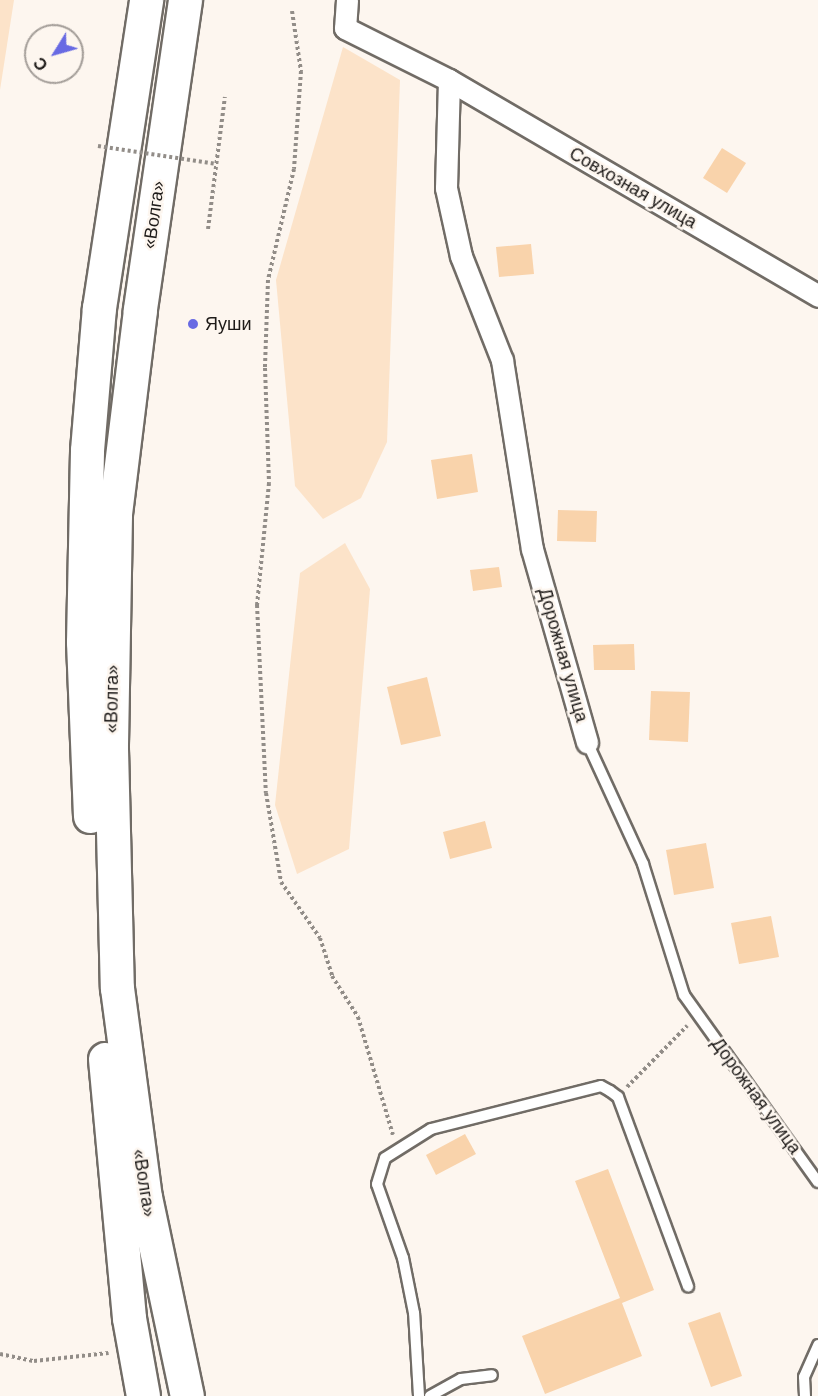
<!DOCTYPE html>
<html>
<head>
<meta charset="utf-8">
<style>
	body { margin:0 }
	#map { position:relative; width:818px; height:1396px; overflow:hidden; background:#fdf6ef; font-family:Helvetica,sans-serif }
	div>[style] { position:absolute }
	[style*='--x'] { left:calc(var(--x)*1px); top:calc(var(--y)*1px); width:calc(var(--w)*1px); rotate:calc(var(--a)*1deg) }
	.green>* { inset:0; background:#fce3c9 }
	.building>* { inset:0; background:#f9d3ab }
	.path>* { height:4px; margin-top:-2px; transform-origin:0; background:repeating-linear-gradient(90deg,#928d88 0 3px,transparent 0 6px) }
	.roads { filter:drop-shadow(2px 0 #716c66) drop-shadow(-2px 0 #716c66) drop-shadow(0 2px #716c66) drop-shadow(0 -2px #716c66) }
	.lane>* { height:10px; margin:-5px; padding:0 5px; transform-origin:5px; border-radius:5px; background:#fff }
	.street>* { height:21px; margin:-10.5px; padding:0 10.5px; transform-origin:10.5px; border-radius:10.5px; background:#fff }
	.highway>* { height:33px; margin:-16.5px; padding:0 16.5px; transform-origin:16.5px; border-radius:16.5px; background:#fff }
	.path-bridge>* { height:4px; margin-top:-2px; transform-origin:0; background:repeating-linear-gradient(90deg,#928d88 0 3px,transparent 0 6px) }
	.dots>* { width:16px; height:16px; translate:-50% -50%; box-sizing:border-box; border:3px solid #fdf6ef; border-radius:50% }
	span { translate:-50% -50%; white-space:nowrap; text-align:center; line-height:1.15; -webkit-text-stroke:5px #fdf6ef; paint-order:stroke }
	.street-label { font-size:18px; color:#1e1b19 }
	.poi-label { font-size:18px; color:#1e1b19 }
	.left { translate:0 -50%; text-align:left }
	.north { position:absolute; left:24px; top:24px; width:60px; height:60px; box-sizing:border-box; background:#fdf6ef; border:2px solid #a49e99; border-radius:50%; rotate:233deg; font-size:16px; font-weight:700; line-height:24px; text-align:center; color:#1e1b19 }
	.north::after { content:''; display:block; margin:auto; width:21px; height:27px; background:#686ae3; clip-path:polygon(50% 0,100% 100%,50% 72%,0 100%) }
</style>
</head>
<body>
<div id="map">
	<div class="green">
		<div style="clip-path:polygon(0 0,14px 0,0 90px)"></div>
		<div style="clip-path:polygon(343px 47px,400px 80px,387px 442px,361px 498px,323px 519px,295px 486px,276px 280px)"></div>
		<div style="clip-path:polygon(345px 543px,370px 589px,349px 849px,297px 874px,275px 805px,300px 573px)"></div>
	</div>
	<div class="building">
		<div style="clip-path:polygon(722px 148px,746px 163px,727px 193px,703px 178px)"></div>
		<div style="clip-path:polygon(531px 244px,534px 274px,499px 277px,496px 247px)"></div>
		<div style="clip-path:polygon(472px 454px,478px 492px,437px 499px,431px 460px)"></div>
		<div style="clip-path:polygon(558px 510px,597px 511px,596px 542px,557px 541px)"></div>
		<div style="clip-path:polygon(499px 567px,502px 587px,473px 591px,470px 570px)"></div>
		<div style="clip-path:polygon(634px 644px,635px 670px,594px 670px,593px 645px)"></div>
		<div style="clip-path:polygon(427px 677px,441px 736px,401px 745px,387px 687px)"></div>
		<div style="clip-path:polygon(651px 691px,690px 692px,688px 742px,649px 740px)"></div>
		<div style="clip-path:polygon(485px 821px,492px 848px,450px 859px,443px 832px)"></div>
		<div style="clip-path:polygon(706px 843px,714px 888px,674px 895px,666px 850px)"></div>
		<div style="clip-path:polygon(771px 916px,779px 957px,739px 964px,731px 923px)"></div>
		<div style="clip-path:polygon(465px 1134px,476px 1154px,436px 1175px,426px 1155px)"></div>
		<div style="clip-path:polygon(608px 1169px,654px 1290px,622px 1303px,642px 1356px,545px 1394px,522px 1336px,620px 1298px,575px 1181px)"></div>
		<div style="clip-path:polygon(720px 1312px,742px 1376px,711px 1387px,688px 1323px)"></div>
	</div>
	<div class="path">
		<div style="--x:292;--y:11;--w:61;--a:81.5"></div>
		<div style="--x:301;--y:71;--w:98;--a:94.1"></div>
		<div style="--x:294;--y:169;--w:114;--a:103.2"></div>
		<div style="--x:268;--y:280;--w:88;--a:92"></div>
		<div style="--x:265;--y:368;--w:115;--a:88"></div>
		<div style="--x:269;--y:483;--w:123;--a:95.6"></div>
		<div style="--x:257;--y:605;--w:188;--a:87.3"></div>
		<div style="--x:266;--y:793;--w:90;--a:80.4"></div>
		<div style="--x:281;--y:882;--w:68;--a:55.1"></div>
		<div style="--x:320;--y:938;--w:40;--a:72"></div>
		<div style="--x:332;--y:976;--w:49;--a:57.6"></div>
		<div style="--x:358;--y:1017;--w:123;--a:73.5"></div>
		<div style="--x:208;--y:229;--w:133;--a:-82.7"></div>
		<div style="--x:627;--y:1087;--w:86;--a:-45.5"></div>
		<div style="--x:0;--y:1354;--w:35;--a:12"></div>
		<div style="--x:34;--y:1361;--w:75;--a:-6.1"></div>
	</div>
	<div class="roads">
		<div class="lane">
			<div style="--x:587;--y:742;--w:134;--a:65.3"></div>
			<div style="--x:643;--y:864;--w:137;--a:72.6"></div>
			<div style="--x:684;--y:995;--w:230;--a:54.4"></div>
			<div style="--x:419;--y:1396;--w:83;--a:-93.4"></div>
			<div style="--x:414;--y:1313;--w:56;--a:-101.3"></div>
			<div style="--x:403;--y:1258;--w:78;--a:-109.4"></div>
			<div style="--x:377;--y:1184;--w:27;--a:-73"></div>
			<div style="--x:385;--y:1158;--w:54;--a:-32.2"></div>
			<div style="--x:431;--y:1129;--w:175;--a:-14.2"></div>
			<div style="--x:601;--y:1086;--w:10;--a:29"></div>
			<div style="--x:610;--y:1091;--w:10;--a:37"></div>
			<div style="--x:618;--y:1097;--w:202;--a:69.7"></div>
			<div style="--x:430;--y:1396;--w:35;--a:-29"></div>
			<div style="--x:461;--y:1379;--w:31;--a:-7"></div>
			<div style="--x:805;--y:1396;--w:19;--a:-93"></div>
			<div style="--x:804;--y:1377;--w:35;--a:-66"></div>
		</div>
		<div class="street">
			<div style="--x:347;--y:0;--w:28;--a:94"></div>
			<div style="--x:345;--y:28;--w:116;--a:26.6"></div>
			<div style="--x:449;--y:80;--w:428;--a:30.3"></div>
			<div style="--x:449;--y:80;--w:108;--a:91.6"></div>
			<div style="--x:446;--y:188;--w:70;--a:77.6"></div>
			<div style="--x:461;--y:256;--w:112;--a:68.5"></div>
			<div style="--x:502;--y:360;--w:191;--a:81"></div>
			<div style="--x:532;--y:549;--w:201;--a:74.1"></div>
		</div>
		<div class="highway">
			<div style="--x:185;--y:0;--w:313;--a:98.3"></div>
			<div style="--x:140;--y:310;--w:207;--a:97"></div>
			<div style="--x:115;--y:515;--w:234;--a:91"></div>
			<div style="--x:111;--y:749;--w:239;--a:88.6"></div>
			<div style="--x:117;--y:988;--w:211;--a:82.4"></div>
			<div style="--x:145;--y:1197;--w:203;--a:78.1"></div>
			<div style="--x:90;--y:816;--w:174;--a:-92.3"></div>
			<div style="--x:83;--y:642;--w:192;--a:-88.8"></div>
			<div style="--x:87;--y:450;--w:143;--a:-85.2"></div>
			<div style="--x:99;--y:308;--w:312;--a:-81.3"></div>
			<div style="--x:105;--y:1059;--w:260;--a:84.7"></div>
			<div style="--x:129;--y:1318;--w:79;--a:79.8"></div>
		</div>
	</div>
	<div class="path-bridge">
		<div style="--x:98;--y:146;--w:120;--a:8.6"></div>
	</div>
	<div class="dots">
		<div style="left:193px;top:324px;background:#686ae3"></div>
	</div>
	<div class="street-label">
		<span style="left:633px;top:188px;rotate:30deg">Совхозная улица</span>
		<span style="left:154px;top:215px;rotate:-82deg">«Волга»</span>
		<span style="left:563px;top:655px;rotate:74deg">Дорожная улица</span>
		<span style="left:112px;top:699px;rotate:-89deg">«Волга»</span>
		<span style="left:756px;top:1096px;rotate:54deg">Дорожная улица</span>
		<span style="left:144px;top:1183px;rotate:81deg">«Волга»</span>
	</div>
	<div class="poi-label">
		<span class="left" style="left:205px;top:324px">Яуши</span>
	</div>
	<div class="north">С</div>
</div>
</body>
</html>
